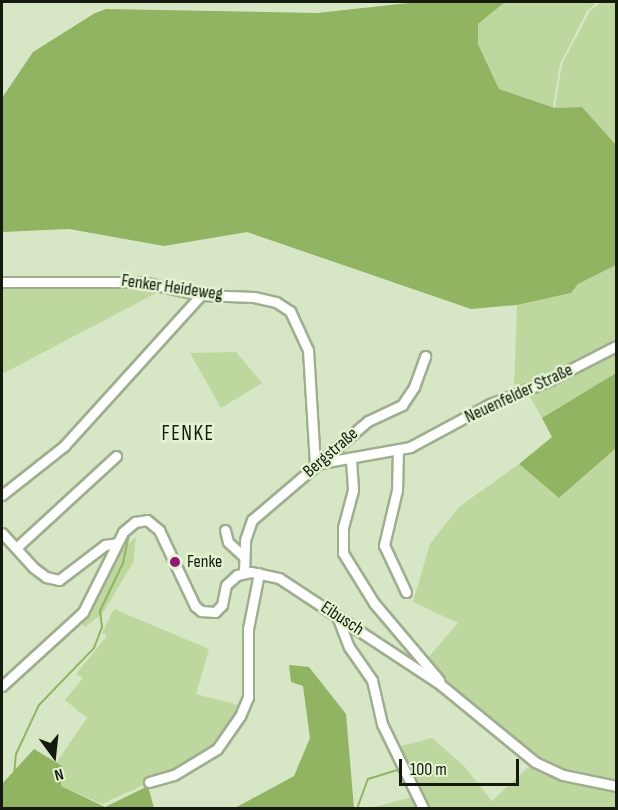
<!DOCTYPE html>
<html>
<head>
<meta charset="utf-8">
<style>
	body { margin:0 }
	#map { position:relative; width:618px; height:810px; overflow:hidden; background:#d7e7c6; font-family:"Sofia Sans Condensed",sans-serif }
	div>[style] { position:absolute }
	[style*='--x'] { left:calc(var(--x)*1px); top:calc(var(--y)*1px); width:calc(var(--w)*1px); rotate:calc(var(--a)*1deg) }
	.green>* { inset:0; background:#bdd79e }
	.forest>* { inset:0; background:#90b461 }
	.stream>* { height:2px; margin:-1px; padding:0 1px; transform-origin:1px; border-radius:1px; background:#90b461 }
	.roads { filter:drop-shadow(2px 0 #9fae8f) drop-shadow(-2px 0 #9fae8f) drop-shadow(0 2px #9fae8f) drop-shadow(0 -2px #9fae8f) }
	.minor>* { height:9px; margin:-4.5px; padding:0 4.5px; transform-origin:4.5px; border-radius:4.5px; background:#fff }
	.dots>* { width:16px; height:16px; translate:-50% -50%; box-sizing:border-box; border:3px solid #e4f4d3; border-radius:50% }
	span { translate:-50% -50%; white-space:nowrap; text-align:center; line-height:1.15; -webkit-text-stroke:5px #e4f4d3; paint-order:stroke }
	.street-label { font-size:18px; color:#141a0e }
	.poi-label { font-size:18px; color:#141a0e }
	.left { translate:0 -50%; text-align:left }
	.quarter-label { font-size:21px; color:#141a0e; letter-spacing:1.5px }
	.frame { position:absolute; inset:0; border:3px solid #141a0e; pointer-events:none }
	.north { position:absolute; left:24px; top:726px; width:60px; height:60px; -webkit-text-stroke:4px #e4f4d3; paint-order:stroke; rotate:165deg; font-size:16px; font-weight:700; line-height:24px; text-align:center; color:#141a0e }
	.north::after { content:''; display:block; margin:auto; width:21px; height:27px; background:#141a0e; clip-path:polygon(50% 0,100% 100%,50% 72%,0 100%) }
	.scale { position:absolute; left:399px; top:759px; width:120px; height:27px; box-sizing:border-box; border:3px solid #141a0e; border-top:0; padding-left:8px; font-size:18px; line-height:21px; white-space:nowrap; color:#141a0e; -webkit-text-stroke:4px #e4f4d3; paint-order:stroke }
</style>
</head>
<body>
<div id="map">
	<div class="green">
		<div style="clip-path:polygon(505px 2px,597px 2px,587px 11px,560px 64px,553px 107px,499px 89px,478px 44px,478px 24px)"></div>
		<div style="clip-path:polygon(601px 2px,616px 2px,616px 145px,582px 107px,555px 108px,562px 64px,590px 11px)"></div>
		<div style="clip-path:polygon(616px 265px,616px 343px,550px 378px,514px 390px,517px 305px,571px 293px,578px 284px)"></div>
		<div style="clip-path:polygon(80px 280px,164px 289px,2px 374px,2px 283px)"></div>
		<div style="clip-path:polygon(616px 349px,616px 373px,542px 418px,528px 393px)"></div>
		<div style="clip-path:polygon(236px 352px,262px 383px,221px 408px,190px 353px)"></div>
		<div style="clip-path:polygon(616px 448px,616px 783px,563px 773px,537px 760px,449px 686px,426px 660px,458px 623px,413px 602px,430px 544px,459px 507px,519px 464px,559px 498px)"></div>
		<div style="clip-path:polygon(136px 537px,133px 563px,102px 614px,85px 627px,79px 622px,110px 560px)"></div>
		<div style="clip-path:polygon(114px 609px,209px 649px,196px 694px,242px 706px,217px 745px,175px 771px,102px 804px,61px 786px,62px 766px,56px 763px,87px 718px,65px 700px,83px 678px,76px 674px,107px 636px,102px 633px)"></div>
		<div style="clip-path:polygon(432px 738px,464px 766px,492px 801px,532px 764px,616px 788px,616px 808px,425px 808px,397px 747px)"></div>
		<div style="clip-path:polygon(417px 796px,421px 808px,374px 807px)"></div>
	</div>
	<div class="forest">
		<div style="clip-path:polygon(418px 2px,505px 2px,478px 24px,478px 44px,499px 89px,555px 108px,582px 107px,616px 145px,616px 265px,578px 284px,571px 293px,517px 305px,471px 309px,247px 232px,164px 246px,69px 229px,2px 232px,2px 98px,33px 52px,95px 13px,106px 9px,317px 13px)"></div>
		<div style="clip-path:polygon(616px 373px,616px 448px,559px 498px,519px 464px,552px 437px,542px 418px)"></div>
		<div style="clip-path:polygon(289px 665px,309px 667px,346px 714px,354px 808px,235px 808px,294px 776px,310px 738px,303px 686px,291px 682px)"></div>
		<div style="clip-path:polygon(34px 749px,62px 766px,61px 786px,105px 807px,148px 786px,154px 808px,2px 808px,2px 784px)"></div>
	</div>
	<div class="stream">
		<div style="--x:2;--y:789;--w:18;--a:-47"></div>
		<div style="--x:14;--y:776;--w:22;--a:-85"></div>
		<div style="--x:16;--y:754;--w:54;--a:-64.9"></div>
		<div style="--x:39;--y:705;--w:79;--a:-46"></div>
		<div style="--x:94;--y:648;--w:22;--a:-69"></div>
		<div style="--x:102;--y:627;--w:16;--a:-97"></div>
		<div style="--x:100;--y:611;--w:53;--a:-64.4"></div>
		<div style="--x:123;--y:563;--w:30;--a:-78"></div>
		<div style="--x:358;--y:806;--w:29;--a:-70"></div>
		<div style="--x:368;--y:779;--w:34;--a:-17"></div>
	</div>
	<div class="roads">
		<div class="minor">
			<div style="--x:2;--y:282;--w:140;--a:0"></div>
			<div style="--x:142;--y:282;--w:60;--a:12.4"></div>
			<div style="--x:201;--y:295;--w:53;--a:2.2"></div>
			<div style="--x:254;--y:297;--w:23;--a:13"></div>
			<div style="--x:276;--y:302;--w:17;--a:33"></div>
			<div style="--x:290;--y:311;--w:43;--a:65.2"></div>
			<div style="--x:308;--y:350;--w:114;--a:86.5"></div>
			<div style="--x:398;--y:450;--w:40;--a:91.4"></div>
			<div style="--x:397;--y:490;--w:57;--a:103.3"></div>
			<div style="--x:384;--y:545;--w:52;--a:64.9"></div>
			<div style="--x:351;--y:460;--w:30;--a:86"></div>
			<div style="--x:353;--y:490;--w:39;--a:105"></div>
			<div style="--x:343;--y:528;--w:25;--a:90"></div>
			<div style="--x:343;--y:553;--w:59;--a:58.2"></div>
			<div style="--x:374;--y:603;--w:101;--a:49.8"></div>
			<div style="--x:315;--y:464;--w:97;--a:-10.1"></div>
			<div style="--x:410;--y:447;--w:91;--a:-28.3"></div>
			<div style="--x:490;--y:404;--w:62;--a:-21.6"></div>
			<div style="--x:548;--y:381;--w:76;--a:-27.2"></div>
			<div style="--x:2;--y:495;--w:79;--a:-38.3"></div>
			<div style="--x:64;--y:446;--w:204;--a:-47.8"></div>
			<div style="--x:225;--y:530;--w:12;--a:76"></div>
			<div style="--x:228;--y:542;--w:21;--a:43"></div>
			<div style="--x:2;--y:533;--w:47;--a:47.6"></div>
			<div style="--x:34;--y:568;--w:15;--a:37"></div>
			<div style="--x:46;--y:577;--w:13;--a:13"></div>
			<div style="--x:59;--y:580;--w:58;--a:-37.3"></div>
			<div style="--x:105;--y:545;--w:12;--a:-9"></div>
			<div style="--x:16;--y:548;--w:136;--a:-42.6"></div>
			<div style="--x:244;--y:573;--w:33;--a:-88"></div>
			<div style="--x:245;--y:540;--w:21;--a:-71"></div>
			<div style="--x:252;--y:520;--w:153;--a:-40.5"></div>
			<div style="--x:368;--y:421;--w:38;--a:-25"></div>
			<div style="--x:402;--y:405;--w:22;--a:-56"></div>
			<div style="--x:414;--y:387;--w:33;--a:-70"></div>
			<div style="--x:337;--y:616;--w:33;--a:69"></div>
			<div style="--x:349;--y:647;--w:40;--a:55.1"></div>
			<div style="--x:372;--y:680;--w:45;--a:77.2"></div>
			<div style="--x:382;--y:724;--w:93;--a:64"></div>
			<div style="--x:2;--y:686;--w:110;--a:-42.4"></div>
			<div style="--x:83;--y:612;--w:89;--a:-63.4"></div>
			<div style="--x:123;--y:532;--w:16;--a:-40"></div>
			<div style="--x:135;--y:522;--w:12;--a:-9"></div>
			<div style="--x:147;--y:520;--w:16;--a:40"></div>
			<div style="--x:159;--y:530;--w:84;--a:64.7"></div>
			<div style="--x:195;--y:606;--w:8;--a:40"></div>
			<div style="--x:201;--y:611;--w:14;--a:4"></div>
			<div style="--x:215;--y:612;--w:10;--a:-45"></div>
			<div style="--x:222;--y:605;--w:20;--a:-79"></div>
			<div style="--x:226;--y:585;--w:15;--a:-42"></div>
			<div style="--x:237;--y:575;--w:14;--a:-12"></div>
			<div style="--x:251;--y:572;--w:29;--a:12"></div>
			<div style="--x:279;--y:578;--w:194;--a:33.4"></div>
			<div style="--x:441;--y:685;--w:122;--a:39.3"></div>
			<div style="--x:535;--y:762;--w:31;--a:25"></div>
			<div style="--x:563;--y:775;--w:54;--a:11.7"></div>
			<div style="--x:149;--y:782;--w:26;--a:-16"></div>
			<div style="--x:174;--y:775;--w:50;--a:-31.2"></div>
			<div style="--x:217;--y:749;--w:40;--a:-55.1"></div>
			<div style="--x:240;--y:716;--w:21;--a:-67"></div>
			<div style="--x:248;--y:697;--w:68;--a:-90"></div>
			<div style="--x:248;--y:629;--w:57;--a:-78.9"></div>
		</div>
	</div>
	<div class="dots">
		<div style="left:175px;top:562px;background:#8f1877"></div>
	</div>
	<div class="street-label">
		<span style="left:172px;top:288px;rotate:8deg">Fenker Heideweg</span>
		<span style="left:519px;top:394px;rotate:-25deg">Neuenfelder Straße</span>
		<span style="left:331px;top:453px;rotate:-41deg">Bergstraße</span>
		<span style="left:342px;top:619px;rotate:33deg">Eibusch</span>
	</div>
	<div class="poi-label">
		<span class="left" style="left:187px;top:562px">Fenke</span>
	</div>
	<div class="quarter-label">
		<span style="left:188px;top:434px">FENKE</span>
	</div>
	<div class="frame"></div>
	<div class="north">N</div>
	<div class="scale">100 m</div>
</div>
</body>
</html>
